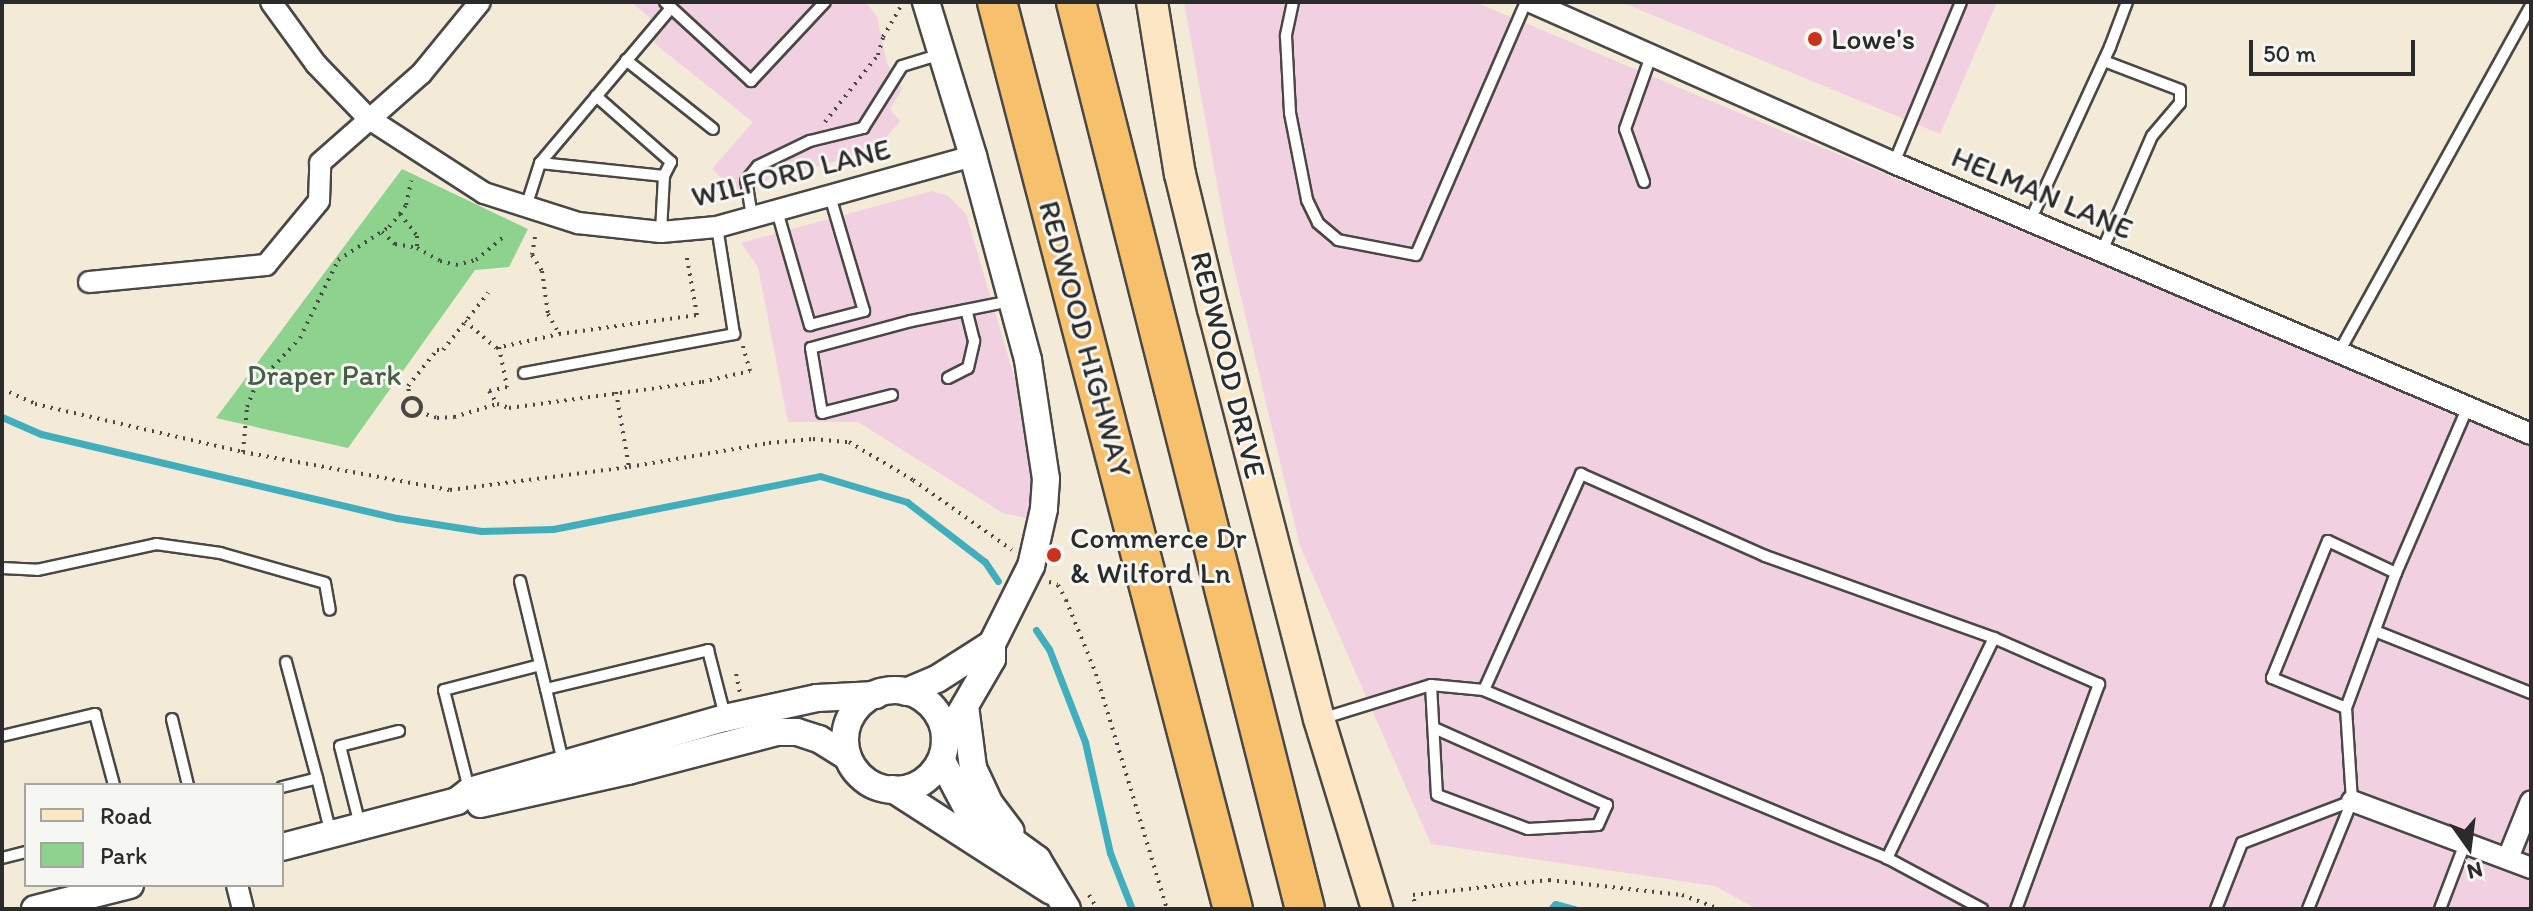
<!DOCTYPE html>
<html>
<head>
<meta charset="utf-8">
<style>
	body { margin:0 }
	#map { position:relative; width:2533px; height:911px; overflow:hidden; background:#f3ead8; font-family:Itim,sans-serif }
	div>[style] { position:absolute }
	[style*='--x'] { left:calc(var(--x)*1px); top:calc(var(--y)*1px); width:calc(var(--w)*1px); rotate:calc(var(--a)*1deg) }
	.built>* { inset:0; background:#f1d0e2 }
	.green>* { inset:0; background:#8dd38d }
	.stream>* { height:7px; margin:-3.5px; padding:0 3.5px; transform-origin:3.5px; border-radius:3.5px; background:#40aebd }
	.path>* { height:4px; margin-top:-2px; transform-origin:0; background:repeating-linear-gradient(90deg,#494845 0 2px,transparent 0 8px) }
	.path>.ring { margin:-2px; padding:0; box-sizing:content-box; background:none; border:4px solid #494845; border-radius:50% }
	.roads { filter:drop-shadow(2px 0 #494845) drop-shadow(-2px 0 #494845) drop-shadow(0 2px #494845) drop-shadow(0 -2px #494845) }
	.service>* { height:10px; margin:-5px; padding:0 5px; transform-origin:5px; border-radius:5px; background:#fff }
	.minor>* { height:20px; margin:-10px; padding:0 10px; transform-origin:10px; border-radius:10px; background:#fff }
	.tertiary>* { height:26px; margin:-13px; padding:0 13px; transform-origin:13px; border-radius:13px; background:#fff }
	.tertiary>.ring { margin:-13px; padding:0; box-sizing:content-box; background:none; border:26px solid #fff; border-radius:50% }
	.secondary>* { height:30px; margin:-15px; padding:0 15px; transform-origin:15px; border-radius:15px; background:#fce6c4 }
	.motorway>* { height:38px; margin:-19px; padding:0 19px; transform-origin:19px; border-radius:19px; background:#f7c06c }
	.dots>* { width:22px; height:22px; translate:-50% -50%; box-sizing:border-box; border:4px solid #f6f6f2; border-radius:50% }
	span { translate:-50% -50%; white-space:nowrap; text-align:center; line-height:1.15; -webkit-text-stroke:6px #f6f6f2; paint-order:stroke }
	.poi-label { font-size:30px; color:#2b2b2b }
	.left { translate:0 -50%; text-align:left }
	.street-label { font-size:30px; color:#2b2b2b }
	.park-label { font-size:30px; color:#485d48 }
	.frame { position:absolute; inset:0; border:4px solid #2b2b2b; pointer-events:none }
	.legend { position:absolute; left:24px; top:783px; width:260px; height:104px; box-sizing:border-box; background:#f6f6f2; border:2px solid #a5a5a2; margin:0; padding:10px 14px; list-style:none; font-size:24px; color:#2b2b2b }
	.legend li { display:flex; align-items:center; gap:16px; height:40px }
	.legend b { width:40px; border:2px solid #a5a5a2 }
	.north { position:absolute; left:2429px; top:807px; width:80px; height:80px; -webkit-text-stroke:6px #f6f6f2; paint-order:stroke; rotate:166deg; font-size:22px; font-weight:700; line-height:32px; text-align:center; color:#2b2b2b }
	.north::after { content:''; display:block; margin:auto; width:28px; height:36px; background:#2b2b2b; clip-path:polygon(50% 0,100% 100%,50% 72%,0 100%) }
	.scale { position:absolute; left:2249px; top:40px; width:166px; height:36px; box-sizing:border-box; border:4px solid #2b2b2b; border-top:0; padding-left:10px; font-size:24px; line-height:28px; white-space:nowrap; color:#2b2b2b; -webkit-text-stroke:6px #f6f6f2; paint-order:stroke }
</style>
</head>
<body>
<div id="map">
	<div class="built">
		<div style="clip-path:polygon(631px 2px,866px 2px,877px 17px,887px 63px,902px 89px,890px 110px,900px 121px,875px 151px,791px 173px,785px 160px,767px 181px,734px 190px,712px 169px,753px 122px,654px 43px,650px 18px)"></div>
		<div style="clip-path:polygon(1184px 2px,1475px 2px,2531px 445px,2531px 909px,1757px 909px,1715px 886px,1431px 844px,1300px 546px,1227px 238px)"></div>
		<div style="clip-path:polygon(1621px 2px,1997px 2px,1940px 134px)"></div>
		<div style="clip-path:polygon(932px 191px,948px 196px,966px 214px,1030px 430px,1041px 521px,1003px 513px,858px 422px,788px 422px,758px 267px,741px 243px)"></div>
	</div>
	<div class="green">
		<div style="clip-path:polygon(402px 169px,528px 229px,509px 267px,475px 270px,348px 448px,216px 418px)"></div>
	</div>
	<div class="stream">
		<div style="--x:2;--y:417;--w:43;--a:23.6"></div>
		<div style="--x:41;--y:434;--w:366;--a:13.3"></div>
		<div style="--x:397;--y:518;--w:85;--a:8.8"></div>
		<div style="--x:481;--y:531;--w:72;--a:-1.6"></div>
		<div style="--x:553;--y:529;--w:272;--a:-11.2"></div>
		<div style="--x:820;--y:476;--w:91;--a:16.6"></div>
		<div style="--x:907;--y:502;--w:98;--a:37.6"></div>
		<div style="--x:985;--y:562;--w:23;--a:56"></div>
		<div style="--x:1036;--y:630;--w:23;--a:56"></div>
		<div style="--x:1049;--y:649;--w:100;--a:68.8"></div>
		<div style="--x:1085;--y:742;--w:114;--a:77.3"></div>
		<div style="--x:1110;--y:853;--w:60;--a:68.6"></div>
		<div style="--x:1551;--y:909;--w:6;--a:-51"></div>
		<div style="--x:1555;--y:904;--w:20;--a:15"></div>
	</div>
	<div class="path">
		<div style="--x:825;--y:122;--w:85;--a:-51.7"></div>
		<div style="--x:878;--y:55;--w:19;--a:-74"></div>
		<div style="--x:883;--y:37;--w:34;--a:-60"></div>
		<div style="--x:400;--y:214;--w:28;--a:52"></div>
		<div style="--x:417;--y:236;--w:12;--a:90"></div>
		<div style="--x:382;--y:232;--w:18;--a:43"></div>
		<div style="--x:395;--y:244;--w:22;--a:10"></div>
		<div style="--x:417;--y:248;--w:26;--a:29"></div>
		<div style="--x:440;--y:261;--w:16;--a:14"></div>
		<div style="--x:456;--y:265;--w:21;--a:-14"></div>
		<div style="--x:476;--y:260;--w:40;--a:-40"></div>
		<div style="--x:535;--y:237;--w:18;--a:99"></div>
		<div style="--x:532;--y:255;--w:19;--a:58"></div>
		<div style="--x:542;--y:271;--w:43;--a:82.1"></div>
		<div style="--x:548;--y:314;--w:23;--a:61"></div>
		<div style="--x:465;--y:321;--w:41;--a:41.1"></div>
		<div style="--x:496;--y:348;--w:65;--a:-12.5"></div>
		<div style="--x:559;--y:334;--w:139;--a:-7.8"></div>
		<div style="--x:697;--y:315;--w:58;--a:-100"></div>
		<div style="--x:499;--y:347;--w:41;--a:78.7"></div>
		<div style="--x:507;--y:387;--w:18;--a:167"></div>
		<div style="--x:489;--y:391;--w:15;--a:58"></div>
		<div style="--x:497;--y:404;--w:13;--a:18"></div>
		<div style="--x:509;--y:408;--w:195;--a:-7.7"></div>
		<div style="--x:702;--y:382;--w:49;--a:-12.9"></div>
		<div style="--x:750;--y:371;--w:26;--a:-106"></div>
		<div style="--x:2;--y:389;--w:36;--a:24"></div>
		<div style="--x:35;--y:404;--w:213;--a:13"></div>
		<div style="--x:243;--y:452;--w:210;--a:10.4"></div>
		<div style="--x:450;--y:490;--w:180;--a:-7.3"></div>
		<div style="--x:629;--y:467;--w:142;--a:-9.7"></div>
		<div style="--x:769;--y:443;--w:44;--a:-5.2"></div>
		<div style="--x:813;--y:439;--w:36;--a:5"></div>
		<div style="--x:849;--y:442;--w:74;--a:30.7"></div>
		<div style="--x:913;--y:480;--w:121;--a:35.3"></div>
		<div style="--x:616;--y:392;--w:76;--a:80.2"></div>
		<div class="ring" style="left:403px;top:398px;width:14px;height:14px"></div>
		<div style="--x:410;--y:399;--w:13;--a:-99"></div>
		<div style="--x:408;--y:386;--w:46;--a:-51.1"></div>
		<div style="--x:437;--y:350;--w:6;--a:0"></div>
		<div style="--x:443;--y:350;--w:73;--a:-51.7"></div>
		<div style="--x:419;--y:412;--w:19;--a:18"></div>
		<div style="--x:437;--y:418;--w:17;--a:-3"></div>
		<div style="--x:454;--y:417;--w:45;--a:-16.8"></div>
		<div style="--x:243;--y:452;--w:45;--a:-84.9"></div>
		<div style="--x:247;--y:407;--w:24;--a:-68"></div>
		<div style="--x:256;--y:385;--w:64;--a:-46.9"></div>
		<div style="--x:300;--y:338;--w:87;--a:-64"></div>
		<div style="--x:338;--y:260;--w:61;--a:-32.9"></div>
		<div style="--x:389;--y:227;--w:17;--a:-50"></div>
		<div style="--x:400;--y:214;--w:11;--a:-56"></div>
		<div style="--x:406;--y:205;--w:25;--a:-78"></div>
		<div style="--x:1049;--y:582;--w:9;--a:18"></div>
		<div style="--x:1058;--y:585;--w:17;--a:62"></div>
		<div style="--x:1066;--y:600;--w:80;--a:67.9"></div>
		<div style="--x:1096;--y:674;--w:245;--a:73.2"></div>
		<div style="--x:736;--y:674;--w:19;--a:78"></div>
		<div style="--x:1089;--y:895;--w:16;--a:60"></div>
		<div style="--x:1416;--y:909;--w:14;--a:-102"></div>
		<div style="--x:1413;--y:895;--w:137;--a:-6.3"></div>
		<div style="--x:1549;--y:880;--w:134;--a:6.4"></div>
		<div style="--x:1682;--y:895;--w:40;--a:20.2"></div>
	</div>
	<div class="roads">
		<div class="service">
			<div style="--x:665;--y:2;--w:117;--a:42.6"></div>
			<div style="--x:751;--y:81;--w:108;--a:-46.9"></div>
			<div style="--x:1293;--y:2;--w:35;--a:102"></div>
			<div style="--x:1286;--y:36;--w:77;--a:87"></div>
			<div style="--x:1290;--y:113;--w:89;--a:78.9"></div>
			<div style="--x:1307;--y:200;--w:25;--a:64"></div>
			<div style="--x:1318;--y:223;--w:26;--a:40"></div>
			<div style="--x:1338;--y:240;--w:79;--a:10.9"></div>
			<div style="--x:1416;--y:255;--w:276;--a:-66.5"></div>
			<div style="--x:626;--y:60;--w:111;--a:38.4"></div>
			<div style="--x:596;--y:96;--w:100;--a:41.3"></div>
			<div style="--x:671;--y:162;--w:16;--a:117"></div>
			<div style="--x:540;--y:163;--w:125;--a:6"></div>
			<div style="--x:664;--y:176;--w:56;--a:93.1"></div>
			<div style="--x:1894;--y:163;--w:174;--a:-67.4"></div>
			<div style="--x:1644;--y:182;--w:56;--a:-109.7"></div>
			<div style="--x:1625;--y:129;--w:77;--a:-70.4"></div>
			<div style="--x:526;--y:207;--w:46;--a:-72.3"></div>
			<div style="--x:540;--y:163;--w:203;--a:-49.8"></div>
			<div style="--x:777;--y:211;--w:119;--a:73.9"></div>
			<div style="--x:810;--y:325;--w:56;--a:-14.5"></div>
			<div style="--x:864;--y:311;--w:120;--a:-106.5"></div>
			<div style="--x:752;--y:217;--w:36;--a:-99"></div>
			<div style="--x:746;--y:181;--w:19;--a:-51"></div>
			<div style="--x:758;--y:166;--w:58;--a:-25.7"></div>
			<div style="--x:810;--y:141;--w:55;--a:-13.8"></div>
			<div style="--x:863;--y:128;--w:73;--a:-57.8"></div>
			<div style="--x:902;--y:66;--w:41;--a:-17.1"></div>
			<div style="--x:2030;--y:221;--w:192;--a:-65.3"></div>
			<div style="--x:2110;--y:47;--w:48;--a:-69.3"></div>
			<div style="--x:2102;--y:251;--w:125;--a:-66.5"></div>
			<div style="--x:2152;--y:136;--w:43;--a:-49.7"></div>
			<div style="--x:2180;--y:103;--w:13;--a:-90"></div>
			<div style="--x:2180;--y:90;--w:81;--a:-159.1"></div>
			<div style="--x:2339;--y:352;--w:396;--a:-61"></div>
			<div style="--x:524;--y:373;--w:214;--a:-10.5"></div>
			<div style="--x:734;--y:334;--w:108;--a:-99"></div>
			<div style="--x:948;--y:378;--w:22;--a:-27"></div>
			<div style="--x:968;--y:368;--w:28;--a:-77"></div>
			<div style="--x:974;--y:341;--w:32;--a:-104"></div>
			<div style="--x:892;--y:395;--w:72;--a:165.6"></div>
			<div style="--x:822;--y:413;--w:66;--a:-99.6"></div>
			<div style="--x:811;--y:348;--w:104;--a:-15.1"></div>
			<div style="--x:911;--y:321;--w:101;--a:-11.4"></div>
			<div style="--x:2;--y:568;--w:35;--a:3"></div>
			<div style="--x:37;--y:570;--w:122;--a:-12.3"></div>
			<div style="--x:156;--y:544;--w:65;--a:8"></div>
			<div style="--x:220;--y:553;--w:109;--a:15.9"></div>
			<div style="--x:325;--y:583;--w:27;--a:80"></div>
			<div style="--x:520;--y:581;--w:111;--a:76.5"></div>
			<div style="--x:2375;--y:631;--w:168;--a:21.7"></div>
			<div style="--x:1994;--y:638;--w:115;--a:23.7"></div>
			<div style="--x:2099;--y:684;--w:240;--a:110.2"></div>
			<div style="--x:286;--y:662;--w:120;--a:75"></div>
			<div style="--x:1431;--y:685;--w:53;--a:5.4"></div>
			<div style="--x:1484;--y:690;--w:237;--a:-65.8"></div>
			<div style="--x:1581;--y:474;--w:201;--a:24"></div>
			<div style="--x:1765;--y:556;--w:243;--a:19.7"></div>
			<div style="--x:1994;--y:638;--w:245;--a:115.9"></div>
			<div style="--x:1887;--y:858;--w:437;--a:-157.4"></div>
			<div style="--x:2346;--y:708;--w:144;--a:-69.7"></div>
			<div style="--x:172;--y:719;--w:68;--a:76.4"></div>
			<div style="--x:1321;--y:719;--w:115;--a:-17.2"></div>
			<div style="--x:1431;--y:685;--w:110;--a:86.9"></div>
			<div style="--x:1437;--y:795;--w:97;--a:20.5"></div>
			<div style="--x:1528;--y:829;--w:70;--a:-3.3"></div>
			<div style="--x:1598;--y:825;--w:22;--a:-66"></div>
			<div style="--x:1607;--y:805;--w:189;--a:-156"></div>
			<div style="--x:2;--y:736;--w:96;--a:-13.3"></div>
			<div style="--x:95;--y:714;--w:73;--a:75"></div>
			<div style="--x:563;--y:762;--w:75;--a:-103.1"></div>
			<div style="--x:546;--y:689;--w:167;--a:-13.5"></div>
			<div style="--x:708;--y:650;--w:68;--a:75.6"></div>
			<div style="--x:282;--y:787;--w:36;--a:-14"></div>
			<div style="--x:317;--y:778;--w:58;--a:76"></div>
			<div style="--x:469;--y:789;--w:102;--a:-104.2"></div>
			<div style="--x:444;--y:690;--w:99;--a:-14.6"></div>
			<div style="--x:360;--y:825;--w:81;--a:-104.2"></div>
			<div style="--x:340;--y:746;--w:61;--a:-14.3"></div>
			<div style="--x:2;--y:858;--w:25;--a:-14"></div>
			<div style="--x:1887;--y:858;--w:108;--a:28.2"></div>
			<div style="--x:2216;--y:909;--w:71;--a:-68.5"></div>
			<div style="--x:2242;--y:843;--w:118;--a:-20.9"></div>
			<div style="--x:2308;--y:909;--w:117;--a:-67.8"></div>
			<div style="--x:2352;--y:801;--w:93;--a:-93.7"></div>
			<div style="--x:2346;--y:708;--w:80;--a:-157.9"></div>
			<div style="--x:2272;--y:678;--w:148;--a:-67.8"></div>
			<div style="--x:2328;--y:541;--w:75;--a:25.2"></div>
			<div style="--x:2396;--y:573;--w:181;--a:-66.6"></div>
			<div style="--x:2440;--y:909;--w:67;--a:-69.1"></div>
		</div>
		<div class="minor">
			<div style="--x:271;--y:2;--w:77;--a:54"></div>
			<div style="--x:316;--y:64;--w:75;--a:46.1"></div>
			<div style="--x:368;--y:118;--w:138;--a:32.9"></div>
			<div style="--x:484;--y:193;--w:99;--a:17.7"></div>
			<div style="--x:578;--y:223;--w:83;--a:6.2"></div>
			<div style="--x:661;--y:232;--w:56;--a:-5.1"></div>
			<div style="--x:717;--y:227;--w:266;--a:-15.5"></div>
			<div style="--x:1531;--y:2;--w:397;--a:23.9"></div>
			<div style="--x:1894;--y:163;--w:692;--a:23.05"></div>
			<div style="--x:89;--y:282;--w:178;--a:-5.5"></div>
			<div style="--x:266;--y:265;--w:83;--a:-50.4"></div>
			<div style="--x:319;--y:201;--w:38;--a:-88"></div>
			<div style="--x:320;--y:163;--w:135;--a:-41.4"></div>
			<div style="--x:421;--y:74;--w:93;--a:-50.7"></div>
			<div style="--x:2352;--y:801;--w:191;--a:20.5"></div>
			<div style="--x:2508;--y:858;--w:61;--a:-68"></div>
			<div style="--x:237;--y:885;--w:25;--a:76"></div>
		</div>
		<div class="tertiary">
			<div style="--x:926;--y:2;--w:161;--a:73"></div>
			<div style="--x:973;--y:156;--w:211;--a:74.9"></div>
			<div style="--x:1028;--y:360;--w:120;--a:81.4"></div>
			<div style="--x:1046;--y:479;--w:30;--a:94"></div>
			<div style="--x:1044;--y:509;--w:58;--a:102.8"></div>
			<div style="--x:1031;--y:566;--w:87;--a:116.6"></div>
			<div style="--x:992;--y:644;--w:15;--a:90"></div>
			<div style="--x:992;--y:659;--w:94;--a:120.1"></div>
			<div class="ring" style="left:845px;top:690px;width:74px;height:74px"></div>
			<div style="--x:906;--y:692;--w:34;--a:-23"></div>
			<div style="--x:937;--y:679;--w:65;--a:-32.5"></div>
			<div style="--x:965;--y:706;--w:63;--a:82.6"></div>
			<div style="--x:973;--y:768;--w:40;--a:65"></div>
			<div style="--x:990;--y:804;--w:34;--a:53"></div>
			<div style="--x:942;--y:761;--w:53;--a:62"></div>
			<div style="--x:967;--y:808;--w:87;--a:36.1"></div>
			<div style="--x:1037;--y:859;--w:58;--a:59"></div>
			<div style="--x:893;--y:789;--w:188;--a:32.8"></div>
			<div style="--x:480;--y:804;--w:152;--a:-12.6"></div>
			<div style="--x:628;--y:771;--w:154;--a:-14.7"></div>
			<div style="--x:777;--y:732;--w:20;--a:0"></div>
			<div style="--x:797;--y:732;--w:23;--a:18"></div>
			<div style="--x:819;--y:739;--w:34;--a:32"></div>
			<div style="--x:282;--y:847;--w:181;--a:-14.7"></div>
			<div style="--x:457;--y:801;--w:16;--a:-38"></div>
			<div style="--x:470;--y:791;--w:265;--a:-16"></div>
			<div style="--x:725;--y:718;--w:94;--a:-12.3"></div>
			<div style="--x:817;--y:698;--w:59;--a:-2.9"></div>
			<div style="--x:35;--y:909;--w:98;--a:-14.2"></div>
		</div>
		<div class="secondary">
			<div style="--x:1152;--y:2;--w:174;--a:80.8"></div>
			<div style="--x:1180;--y:174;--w:139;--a:76.3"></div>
			<div style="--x:1213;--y:309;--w:423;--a:75.5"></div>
			<div style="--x:1319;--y:719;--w:199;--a:73"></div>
		</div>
		<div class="motorway">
			<div style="--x:997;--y:2;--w:937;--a:75.42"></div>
			<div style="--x:1076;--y:2;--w:935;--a:75.83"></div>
		</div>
	</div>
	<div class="dots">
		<div style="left:1815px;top:39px;background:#c8321e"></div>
		<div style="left:1054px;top:555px;background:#c8321e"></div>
	</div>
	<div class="poi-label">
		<span class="left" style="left:1831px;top:39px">Lowe's</span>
		<span class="left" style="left:1070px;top:555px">Commerce Dr<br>&amp; Wilford Ln</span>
	</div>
	<div class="street-label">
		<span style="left:791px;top:173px;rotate:-14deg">WILFORD LANE</span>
		<span style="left:2042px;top:193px;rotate:23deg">HELMAN LANE</span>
		<span style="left:1085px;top:339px;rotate:75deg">REDWOOD HIGHWAY</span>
		<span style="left:1228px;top:365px;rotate:76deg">REDWOOD DRIVE</span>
	</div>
	<div class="park-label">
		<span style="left:324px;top:375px">Draper Park</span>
	</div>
	<div class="frame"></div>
	<ul class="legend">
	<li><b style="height:10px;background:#fce6c4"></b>Road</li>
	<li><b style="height:22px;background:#8dd38d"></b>Park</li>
	</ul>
	<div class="north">N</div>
	<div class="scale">50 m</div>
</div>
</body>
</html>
